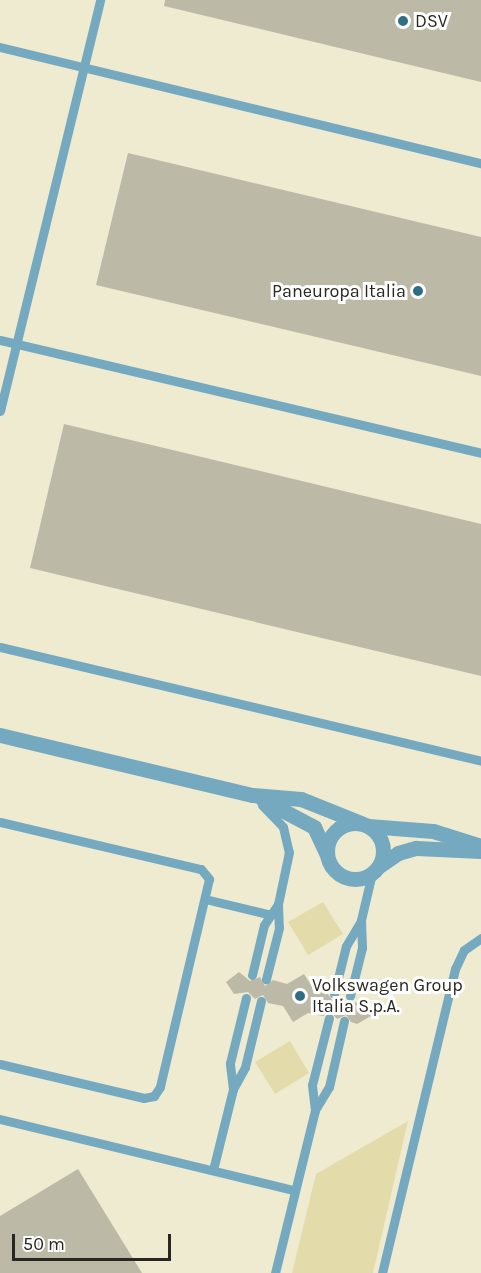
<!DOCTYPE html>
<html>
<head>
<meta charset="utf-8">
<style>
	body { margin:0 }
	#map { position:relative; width:481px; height:1273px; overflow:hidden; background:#f8f5e2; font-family:Karla,sans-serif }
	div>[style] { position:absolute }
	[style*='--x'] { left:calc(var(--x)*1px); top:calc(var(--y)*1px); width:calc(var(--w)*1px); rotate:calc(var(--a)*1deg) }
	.built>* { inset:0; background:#efebd0 }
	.green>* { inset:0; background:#e3dba9 }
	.building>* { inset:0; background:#bcb9a7 }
	.service>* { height:9px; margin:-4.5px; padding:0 4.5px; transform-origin:4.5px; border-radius:4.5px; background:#75a9c0 }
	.minor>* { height:15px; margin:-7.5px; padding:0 7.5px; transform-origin:7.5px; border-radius:7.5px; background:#75a9c0 }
	.minor>.ring { margin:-7.5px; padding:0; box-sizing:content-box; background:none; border:15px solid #75a9c0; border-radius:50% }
	.dots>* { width:16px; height:16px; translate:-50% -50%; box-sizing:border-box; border:3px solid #fff; border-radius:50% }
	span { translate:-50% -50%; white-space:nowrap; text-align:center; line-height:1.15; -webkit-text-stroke:6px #fff; paint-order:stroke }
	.poi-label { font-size:18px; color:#282720 }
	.left { translate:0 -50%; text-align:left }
	.right { translate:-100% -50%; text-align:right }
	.scale { position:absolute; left:12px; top:1234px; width:159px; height:27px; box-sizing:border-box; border:3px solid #282720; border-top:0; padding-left:8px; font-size:18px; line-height:21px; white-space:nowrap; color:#282720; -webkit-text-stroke:4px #fff; paint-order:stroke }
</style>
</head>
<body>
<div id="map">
	<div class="built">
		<div style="clip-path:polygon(0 0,481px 0,481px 1273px,0 1273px)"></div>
	</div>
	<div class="green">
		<div style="clip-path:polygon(323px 902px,343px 934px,308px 955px,288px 922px)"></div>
		<div style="clip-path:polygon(290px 1041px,309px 1073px,275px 1094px,255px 1062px)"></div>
		<div style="clip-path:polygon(408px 1121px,373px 1273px,292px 1273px,316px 1174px)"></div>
	</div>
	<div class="building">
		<div style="clip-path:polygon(165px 0,481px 0,481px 82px,164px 6px)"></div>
		<div style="clip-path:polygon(128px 153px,481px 237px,481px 376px,96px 285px)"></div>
		<div style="clip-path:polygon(64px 424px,481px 524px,481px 676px,30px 568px)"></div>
		<div style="clip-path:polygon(239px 972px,250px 981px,260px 977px,265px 986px,273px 980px,287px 984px,304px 974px,314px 990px,327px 993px,333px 1001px,340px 996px,349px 1003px,363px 1002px,371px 1016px,357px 1024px,351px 1022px,346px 1015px,337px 1019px,330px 1011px,323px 1016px,308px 1013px,293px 1022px,283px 1006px,268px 1003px,263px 995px,255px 999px,248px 992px,234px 994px,226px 982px)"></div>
		<div style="clip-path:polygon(78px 1169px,142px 1273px,0 1273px,0 1216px)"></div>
	</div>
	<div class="service">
		<div style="--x:0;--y:47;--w:495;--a:13.6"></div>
		<div style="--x:0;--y:340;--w:494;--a:13.2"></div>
		<div style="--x:0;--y:411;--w:423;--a:-76.3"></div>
		<div style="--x:0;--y:647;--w:494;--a:13.3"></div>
		<div style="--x:262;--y:805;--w:30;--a:46"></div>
		<div style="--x:283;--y:827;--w:26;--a:77"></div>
		<div style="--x:289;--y:852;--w:53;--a:101.9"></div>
		<div style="--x:278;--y:904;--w:24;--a:88"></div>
		<div style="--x:279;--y:928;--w:53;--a:104.3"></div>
		<div style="--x:0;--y:822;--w:206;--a:13.2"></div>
		<div style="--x:201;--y:869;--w:13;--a:51"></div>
		<div style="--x:209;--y:879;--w:214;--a:103.3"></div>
		<div style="--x:160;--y:1087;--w:11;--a:124"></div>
		<div style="--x:154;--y:1096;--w:10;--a:169"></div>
		<div style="--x:144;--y:1098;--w:148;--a:-166.7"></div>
		<div style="--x:205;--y:899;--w:68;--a:13.6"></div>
		<div style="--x:252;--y:975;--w:51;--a:-76.5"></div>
		<div style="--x:264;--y:925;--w:25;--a:-56"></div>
		<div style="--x:334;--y:994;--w:49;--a:-76"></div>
		<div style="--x:346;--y:946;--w:29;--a:-59"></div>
		<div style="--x:350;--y:996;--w:49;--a:-76"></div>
		<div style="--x:362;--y:948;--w:28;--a:-92"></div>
		<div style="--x:361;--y:920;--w:48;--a:-76.8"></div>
		<div style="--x:233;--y:1089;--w:25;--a:-61"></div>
		<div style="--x:245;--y:1067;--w:68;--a:-76.4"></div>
		<div style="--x:315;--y:1110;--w:27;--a:-59"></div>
		<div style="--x:329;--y:1087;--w:68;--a:-77.2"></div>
		<div style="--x:0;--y:1119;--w:302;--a:13.6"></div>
		<div style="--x:213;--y:1170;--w:83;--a:-76.1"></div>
		<div style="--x:233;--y:1089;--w:26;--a:-97"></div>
		<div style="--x:230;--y:1063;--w:67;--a:-76.2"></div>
		<div style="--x:275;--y:1273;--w:168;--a:-76.2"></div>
		<div style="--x:315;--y:1110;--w:25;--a:-97"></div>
		<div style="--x:312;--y:1085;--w:69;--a:-75.8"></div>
		<div style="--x:382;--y:1273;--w:313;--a:-76.5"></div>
		<div style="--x:455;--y:969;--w:21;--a:-65"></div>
		<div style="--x:464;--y:950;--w:21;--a:-35"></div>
	</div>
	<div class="minor">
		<div style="--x:0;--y:735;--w:259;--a:13.4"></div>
		<div style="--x:252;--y:795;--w:49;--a:4.7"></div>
		<div style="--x:301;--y:799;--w:65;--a:21.8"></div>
		<div style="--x:263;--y:800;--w:58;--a:27.9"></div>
		<div style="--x:314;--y:827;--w:29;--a:65"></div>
		<div class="ring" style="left:327px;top:823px;width:41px;height:41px"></div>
		<div style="--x:368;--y:826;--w:65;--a:4.4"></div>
		<div style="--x:433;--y:831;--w:50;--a:17.4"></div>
		<div style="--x:379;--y:866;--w:23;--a:-34"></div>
		<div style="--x:398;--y:853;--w:19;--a:-16"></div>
		<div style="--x:416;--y:848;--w:65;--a:2.6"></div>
	</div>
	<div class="dots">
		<div style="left:403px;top:21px;background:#316d85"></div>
		<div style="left:418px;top:291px;background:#316d85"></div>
		<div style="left:300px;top:996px;background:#316d85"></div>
	</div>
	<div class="poi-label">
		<span class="left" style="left:415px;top:21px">DSV</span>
		<span class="right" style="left:406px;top:291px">Paneuropa Italia</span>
		<span class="left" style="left:312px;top:996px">Volkswagen Group<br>Italia S.p.A.</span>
	</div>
	<div class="scale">50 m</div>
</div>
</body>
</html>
